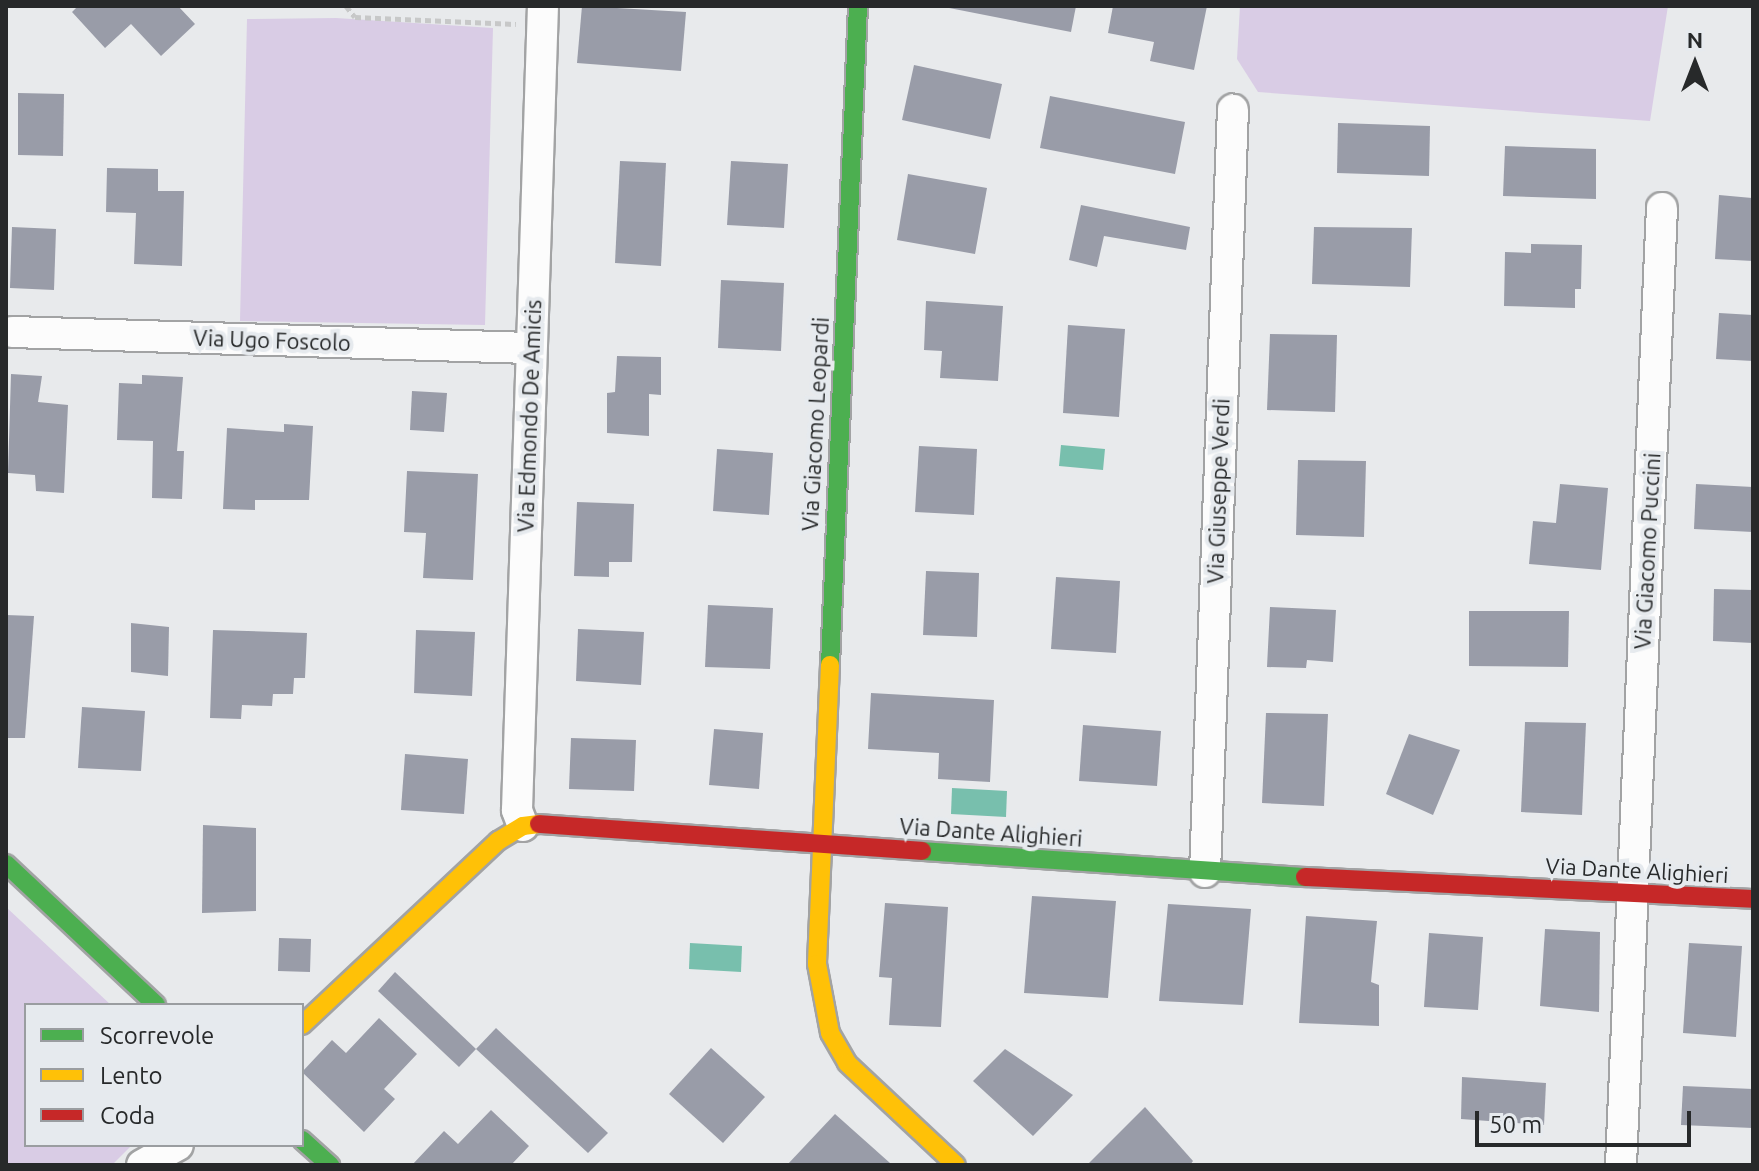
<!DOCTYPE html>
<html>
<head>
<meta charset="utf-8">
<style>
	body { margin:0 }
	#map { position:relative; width:1759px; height:1171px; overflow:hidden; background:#e8eaec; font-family:Ubuntu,sans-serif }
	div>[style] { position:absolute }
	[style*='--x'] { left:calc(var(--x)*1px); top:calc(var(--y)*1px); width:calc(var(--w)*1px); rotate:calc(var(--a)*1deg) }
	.green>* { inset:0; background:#d9cce5 }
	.water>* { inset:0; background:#78bfad }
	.building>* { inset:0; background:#999ca8 }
	.path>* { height:5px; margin-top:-2.5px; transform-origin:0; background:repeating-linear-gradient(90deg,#c7c8c8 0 6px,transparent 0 10px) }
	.roads { filter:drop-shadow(2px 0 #a2a3a4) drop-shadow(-2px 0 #a2a3a4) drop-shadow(0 2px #a2a3a4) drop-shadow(0 -2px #a2a3a4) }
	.street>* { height:30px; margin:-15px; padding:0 15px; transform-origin:15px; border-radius:15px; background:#fcfcfc }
	.fast>* { height:18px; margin:-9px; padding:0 9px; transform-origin:9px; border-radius:9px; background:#4caf50 }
	.slow>* { height:18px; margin:-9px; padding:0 9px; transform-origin:9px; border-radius:9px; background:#ffc107 }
	.jam>* { height:18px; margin:-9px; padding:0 9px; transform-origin:9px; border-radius:9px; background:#c62828 }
	span { translate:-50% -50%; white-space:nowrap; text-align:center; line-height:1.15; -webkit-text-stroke:8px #e6eaee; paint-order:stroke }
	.street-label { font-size:22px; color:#27292a }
	.frame { position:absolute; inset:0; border:8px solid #27292a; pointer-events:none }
	.legend { position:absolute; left:24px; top:1003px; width:280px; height:144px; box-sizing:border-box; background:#e6eaee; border:2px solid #9a9da0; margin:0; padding:10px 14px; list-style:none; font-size:24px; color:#27292a }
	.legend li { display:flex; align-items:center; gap:16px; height:40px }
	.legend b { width:40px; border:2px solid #9a9da0 }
	.north { position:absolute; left:1655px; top:24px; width:80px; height:80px; -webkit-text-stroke:6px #e6eaee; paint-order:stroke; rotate:0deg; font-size:22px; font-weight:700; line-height:32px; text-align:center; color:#27292a }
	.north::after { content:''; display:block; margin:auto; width:28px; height:36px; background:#27292a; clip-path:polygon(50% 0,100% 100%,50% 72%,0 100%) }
	.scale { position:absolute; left:1475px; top:1111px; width:216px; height:36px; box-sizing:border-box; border:4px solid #27292a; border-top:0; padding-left:10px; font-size:24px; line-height:28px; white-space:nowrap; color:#27292a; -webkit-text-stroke:6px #e6eaee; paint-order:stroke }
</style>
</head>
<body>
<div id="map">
	<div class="green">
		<div style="clip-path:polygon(1240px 6px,1668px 6px,1650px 121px,1258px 92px,1237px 59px)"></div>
		<div style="clip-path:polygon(336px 18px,493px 28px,485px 325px,240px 321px,247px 19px)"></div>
		<div style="clip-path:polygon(6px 907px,111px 1005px,26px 1005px,26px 1145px,132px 1145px,112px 1165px,6px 1165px)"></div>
	</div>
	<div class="water">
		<div style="clip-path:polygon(1061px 445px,1105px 449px,1103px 470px,1059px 466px)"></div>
		<div style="clip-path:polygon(952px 788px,1007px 791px,1006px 817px,951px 814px)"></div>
		<div style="clip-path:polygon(690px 943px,742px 946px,741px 972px,689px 969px)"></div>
	</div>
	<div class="building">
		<div style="clip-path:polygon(78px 6px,178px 6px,195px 24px,161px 56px,131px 24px,105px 48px,72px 12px)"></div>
		<div style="clip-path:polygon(582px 6px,686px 12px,681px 71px,577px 63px)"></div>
		<div style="clip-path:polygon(939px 6px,1076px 6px,1071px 32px)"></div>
		<div style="clip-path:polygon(1113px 6px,1207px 6px,1194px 70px,1150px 61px,1154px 42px,1108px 33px)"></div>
		<div style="clip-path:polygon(914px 65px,1002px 84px,990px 139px,902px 120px)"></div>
		<div style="clip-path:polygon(18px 93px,64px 94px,63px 156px,18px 155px)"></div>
		<div style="clip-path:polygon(1050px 96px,1185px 122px,1175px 174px,1040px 148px)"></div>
		<div style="clip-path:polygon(1338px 123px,1430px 126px,1429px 176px,1337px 173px)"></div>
		<div style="clip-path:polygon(1505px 146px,1596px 149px,1596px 199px,1503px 196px)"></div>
		<div style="clip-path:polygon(620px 161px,666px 163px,661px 266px,615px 263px)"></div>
		<div style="clip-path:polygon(731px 161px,788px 164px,784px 228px,727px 225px)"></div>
		<div style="clip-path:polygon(107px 168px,158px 169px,158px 191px,184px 191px,182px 266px,134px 264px,136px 213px,106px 212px)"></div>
		<div style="clip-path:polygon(908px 174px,987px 188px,975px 254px,897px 240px)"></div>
		<div style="clip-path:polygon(1719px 195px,1752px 198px,1753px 261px,1715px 259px)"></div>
		<div style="clip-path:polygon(1081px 205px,1190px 227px,1186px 250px,1104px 236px,1097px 267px,1069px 260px)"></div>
		<div style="clip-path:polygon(12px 227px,56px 229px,54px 290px,10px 288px)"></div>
		<div style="clip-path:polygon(1314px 227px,1412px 228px,1410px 287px,1312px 284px)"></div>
		<div style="clip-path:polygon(1531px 244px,1582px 245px,1581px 289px,1575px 289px,1575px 308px,1504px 306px,1505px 252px,1531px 253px)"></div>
		<div style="clip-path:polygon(721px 280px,784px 283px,781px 351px,718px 348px)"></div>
		<div style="clip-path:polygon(926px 301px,1003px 306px,998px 381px,940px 378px,942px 351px,924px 350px)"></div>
		<div style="clip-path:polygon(1719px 313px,1753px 315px,1753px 361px,1716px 359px)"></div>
		<div style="clip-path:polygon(1068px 325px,1125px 329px,1119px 417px,1063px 413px)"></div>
		<div style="clip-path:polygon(1270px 334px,1337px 335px,1335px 412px,1267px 410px)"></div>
		<div style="clip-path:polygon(617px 356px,661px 357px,661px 395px,649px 394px,649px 436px,607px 433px,607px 393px,615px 392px)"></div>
		<div style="clip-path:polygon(11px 374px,42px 376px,38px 402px,68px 405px,64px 493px,36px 491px,35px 475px,8px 473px)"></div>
		<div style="clip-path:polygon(142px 375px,183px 377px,177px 451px,184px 451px,182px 499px,152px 498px,153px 441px,117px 440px,119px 383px,142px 384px)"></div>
		<div style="clip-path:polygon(412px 391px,447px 393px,444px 432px,410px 430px)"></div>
		<div style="clip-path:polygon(284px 424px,313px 426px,309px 500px,255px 500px,255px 510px,223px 509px,227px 428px,284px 432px)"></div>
		<div style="clip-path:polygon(919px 446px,977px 449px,974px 515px,915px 512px)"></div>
		<div style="clip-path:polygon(717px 449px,773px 453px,769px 515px,713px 511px)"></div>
		<div style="clip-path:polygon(1298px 460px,1366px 461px,1364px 537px,1296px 535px)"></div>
		<div style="clip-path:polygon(407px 471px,478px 474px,473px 580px,423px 578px,426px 533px,404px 532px)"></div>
		<div style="clip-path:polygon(1560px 484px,1608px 488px,1601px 570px,1529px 564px,1533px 521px,1556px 523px)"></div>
		<div style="clip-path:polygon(1696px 484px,1753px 487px,1753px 532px,1694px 529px)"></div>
		<div style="clip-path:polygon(577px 502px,634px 504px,632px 562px,609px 562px,609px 577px,574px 576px)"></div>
		<div style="clip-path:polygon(926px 571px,979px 573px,977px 637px,923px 635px)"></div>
		<div style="clip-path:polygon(1056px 577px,1120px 581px,1116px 653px,1051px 649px)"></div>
		<div style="clip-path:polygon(1714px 589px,1753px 590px,1753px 643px,1713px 641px)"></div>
		<div style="clip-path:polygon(708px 605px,773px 608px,770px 669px,705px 667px)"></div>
		<div style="clip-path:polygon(1270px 607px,1336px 610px,1333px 662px,1307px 660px,1306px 668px,1267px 667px)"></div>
		<div style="clip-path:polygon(1469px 611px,1569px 611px,1568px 667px,1469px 666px)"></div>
		<div style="clip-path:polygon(6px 615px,34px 616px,25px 738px,6px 738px)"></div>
		<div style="clip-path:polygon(131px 623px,169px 627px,168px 676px,131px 672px)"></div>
		<div style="clip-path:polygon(578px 629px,644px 632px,641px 685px,576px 681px)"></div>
		<div style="clip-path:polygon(213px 630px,307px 633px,305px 678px,294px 678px,293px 694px,273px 694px,272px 706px,242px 705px,241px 719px,210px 718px)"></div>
		<div style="clip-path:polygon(416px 630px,475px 632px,472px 696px,414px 693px)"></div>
		<div style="clip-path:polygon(871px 693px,994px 700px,990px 782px,938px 779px,939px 753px,868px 749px)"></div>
		<div style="clip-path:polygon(82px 707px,145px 711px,141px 771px,78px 768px)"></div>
		<div style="clip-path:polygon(1266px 713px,1328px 714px,1324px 806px,1262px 803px)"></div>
		<div style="clip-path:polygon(1525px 722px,1586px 723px,1582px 815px,1521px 812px)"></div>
		<div style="clip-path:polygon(1083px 725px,1161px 731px,1157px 786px,1079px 781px)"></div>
		<div style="clip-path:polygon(714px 729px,763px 733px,759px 789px,709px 785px)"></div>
		<div style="clip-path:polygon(1409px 734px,1460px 750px,1433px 815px,1386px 794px)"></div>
		<div style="clip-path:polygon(571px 738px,636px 740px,634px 791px,569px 789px)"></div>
		<div style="clip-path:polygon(405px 754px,468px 759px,464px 814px,401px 810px)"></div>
		<div style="clip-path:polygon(203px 825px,256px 828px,256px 911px,202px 913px)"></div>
		<div style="clip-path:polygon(1032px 896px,1116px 901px,1108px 998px,1024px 993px)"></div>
		<div style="clip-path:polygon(885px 903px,948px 907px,941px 1027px,889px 1025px,892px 978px,879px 977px)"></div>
		<div style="clip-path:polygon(1168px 904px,1251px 909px,1243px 1005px,1159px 1001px)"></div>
		<div style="clip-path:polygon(1306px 916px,1377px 921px,1371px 982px,1379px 985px,1379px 1026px,1299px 1023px)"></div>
		<div style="clip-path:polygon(1545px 929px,1600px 932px,1599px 1012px,1540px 1006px)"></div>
		<div style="clip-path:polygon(1429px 933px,1483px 937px,1478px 1010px,1424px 1007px)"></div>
		<div style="clip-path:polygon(279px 938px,311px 939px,310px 972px,278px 971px)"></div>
		<div style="clip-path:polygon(1689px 943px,1742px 946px,1736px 1037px,1683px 1033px)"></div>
		<div style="clip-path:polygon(395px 972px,476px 1049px,459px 1067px,378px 991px)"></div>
		<div style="clip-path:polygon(379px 1018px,417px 1054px,384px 1089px,395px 1099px,364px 1132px,302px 1072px,332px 1040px,346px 1053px)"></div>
		<div style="clip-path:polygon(496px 1028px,608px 1133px,588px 1153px,476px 1049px)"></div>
		<div style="clip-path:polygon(711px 1048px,765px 1097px,723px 1143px,669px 1094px)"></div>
		<div style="clip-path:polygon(1005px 1049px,1073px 1095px,1033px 1136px,973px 1081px)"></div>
		<div style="clip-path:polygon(1462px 1077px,1546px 1083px,1544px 1125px,1461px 1119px)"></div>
		<div style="clip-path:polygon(1683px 1086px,1753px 1089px,1753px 1128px,1681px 1125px)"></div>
		<div style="clip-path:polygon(1145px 1107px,1193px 1161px,1190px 1165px,1087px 1165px)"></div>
		<div style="clip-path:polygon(491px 1110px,529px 1146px,511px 1165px,412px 1165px,444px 1131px,458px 1144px)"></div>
		<div style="clip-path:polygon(835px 1114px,890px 1163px,888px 1165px,787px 1165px)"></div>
	</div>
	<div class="path">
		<div style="--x:346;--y:6;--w:14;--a:51"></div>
		<div style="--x:355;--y:17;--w:161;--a:2.5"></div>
	</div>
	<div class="roads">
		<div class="street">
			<div style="--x:12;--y:332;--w:519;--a:1.77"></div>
			<div style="--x:523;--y:826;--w:17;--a:-111"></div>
			<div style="--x:517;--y:810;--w:804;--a:-88.15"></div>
			<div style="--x:1205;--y:872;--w:763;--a:-87.9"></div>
			<div style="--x:142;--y:1165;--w:41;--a:-29.1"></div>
			<div style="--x:1621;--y:1165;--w:958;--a:-87.55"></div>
		</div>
		<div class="fast">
			<div style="--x:830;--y:665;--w:660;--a:-87.57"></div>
			<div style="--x:922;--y:851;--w:384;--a:3.9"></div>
			<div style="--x:6;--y:864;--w:206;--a:43.2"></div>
			<div style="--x:302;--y:1140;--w:38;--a:42"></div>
		</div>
		<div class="slow">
			<div style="--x:830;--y:665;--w:299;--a:92.5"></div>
			<div style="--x:817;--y:964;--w:70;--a:79.3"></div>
			<div style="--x:830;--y:1033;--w:34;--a:60"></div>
			<div style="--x:847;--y:1063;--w:149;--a:43.1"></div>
			<div style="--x:302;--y:1025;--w:269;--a:-43.2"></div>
			<div style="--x:498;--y:841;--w:29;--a:-31"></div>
			<div style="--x:523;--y:826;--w:16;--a:-7"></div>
		</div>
		<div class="jam">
			<div style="--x:539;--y:824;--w:384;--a:4"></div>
			<div style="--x:1305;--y:877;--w:449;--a:2.8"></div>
		</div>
	</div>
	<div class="street-label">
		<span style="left:272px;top:340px;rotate:2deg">Via Ugo Foscolo</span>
		<span style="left:529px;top:416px;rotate:-88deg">Via Edmondo De Amicis</span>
		<span style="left:815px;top:424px;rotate:-87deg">Via Giacomo Leopardi</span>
		<span style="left:1218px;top:491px;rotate:-88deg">Via Giuseppe Verdi</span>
		<span style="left:1647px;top:551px;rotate:-87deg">Via Giacomo Puccini</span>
		<span style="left:991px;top:832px;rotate:4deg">Via Dante Alighieri</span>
		<span style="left:1637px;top:870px;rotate:3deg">Via Dante Alighieri</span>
	</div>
	<div class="frame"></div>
	<ul class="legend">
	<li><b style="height:10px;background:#4caf50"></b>Scorrevole</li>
	<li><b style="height:10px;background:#ffc107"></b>Lento</li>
	<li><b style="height:10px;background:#c62828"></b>Coda</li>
	</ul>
	<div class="north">N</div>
	<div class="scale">50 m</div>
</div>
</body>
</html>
